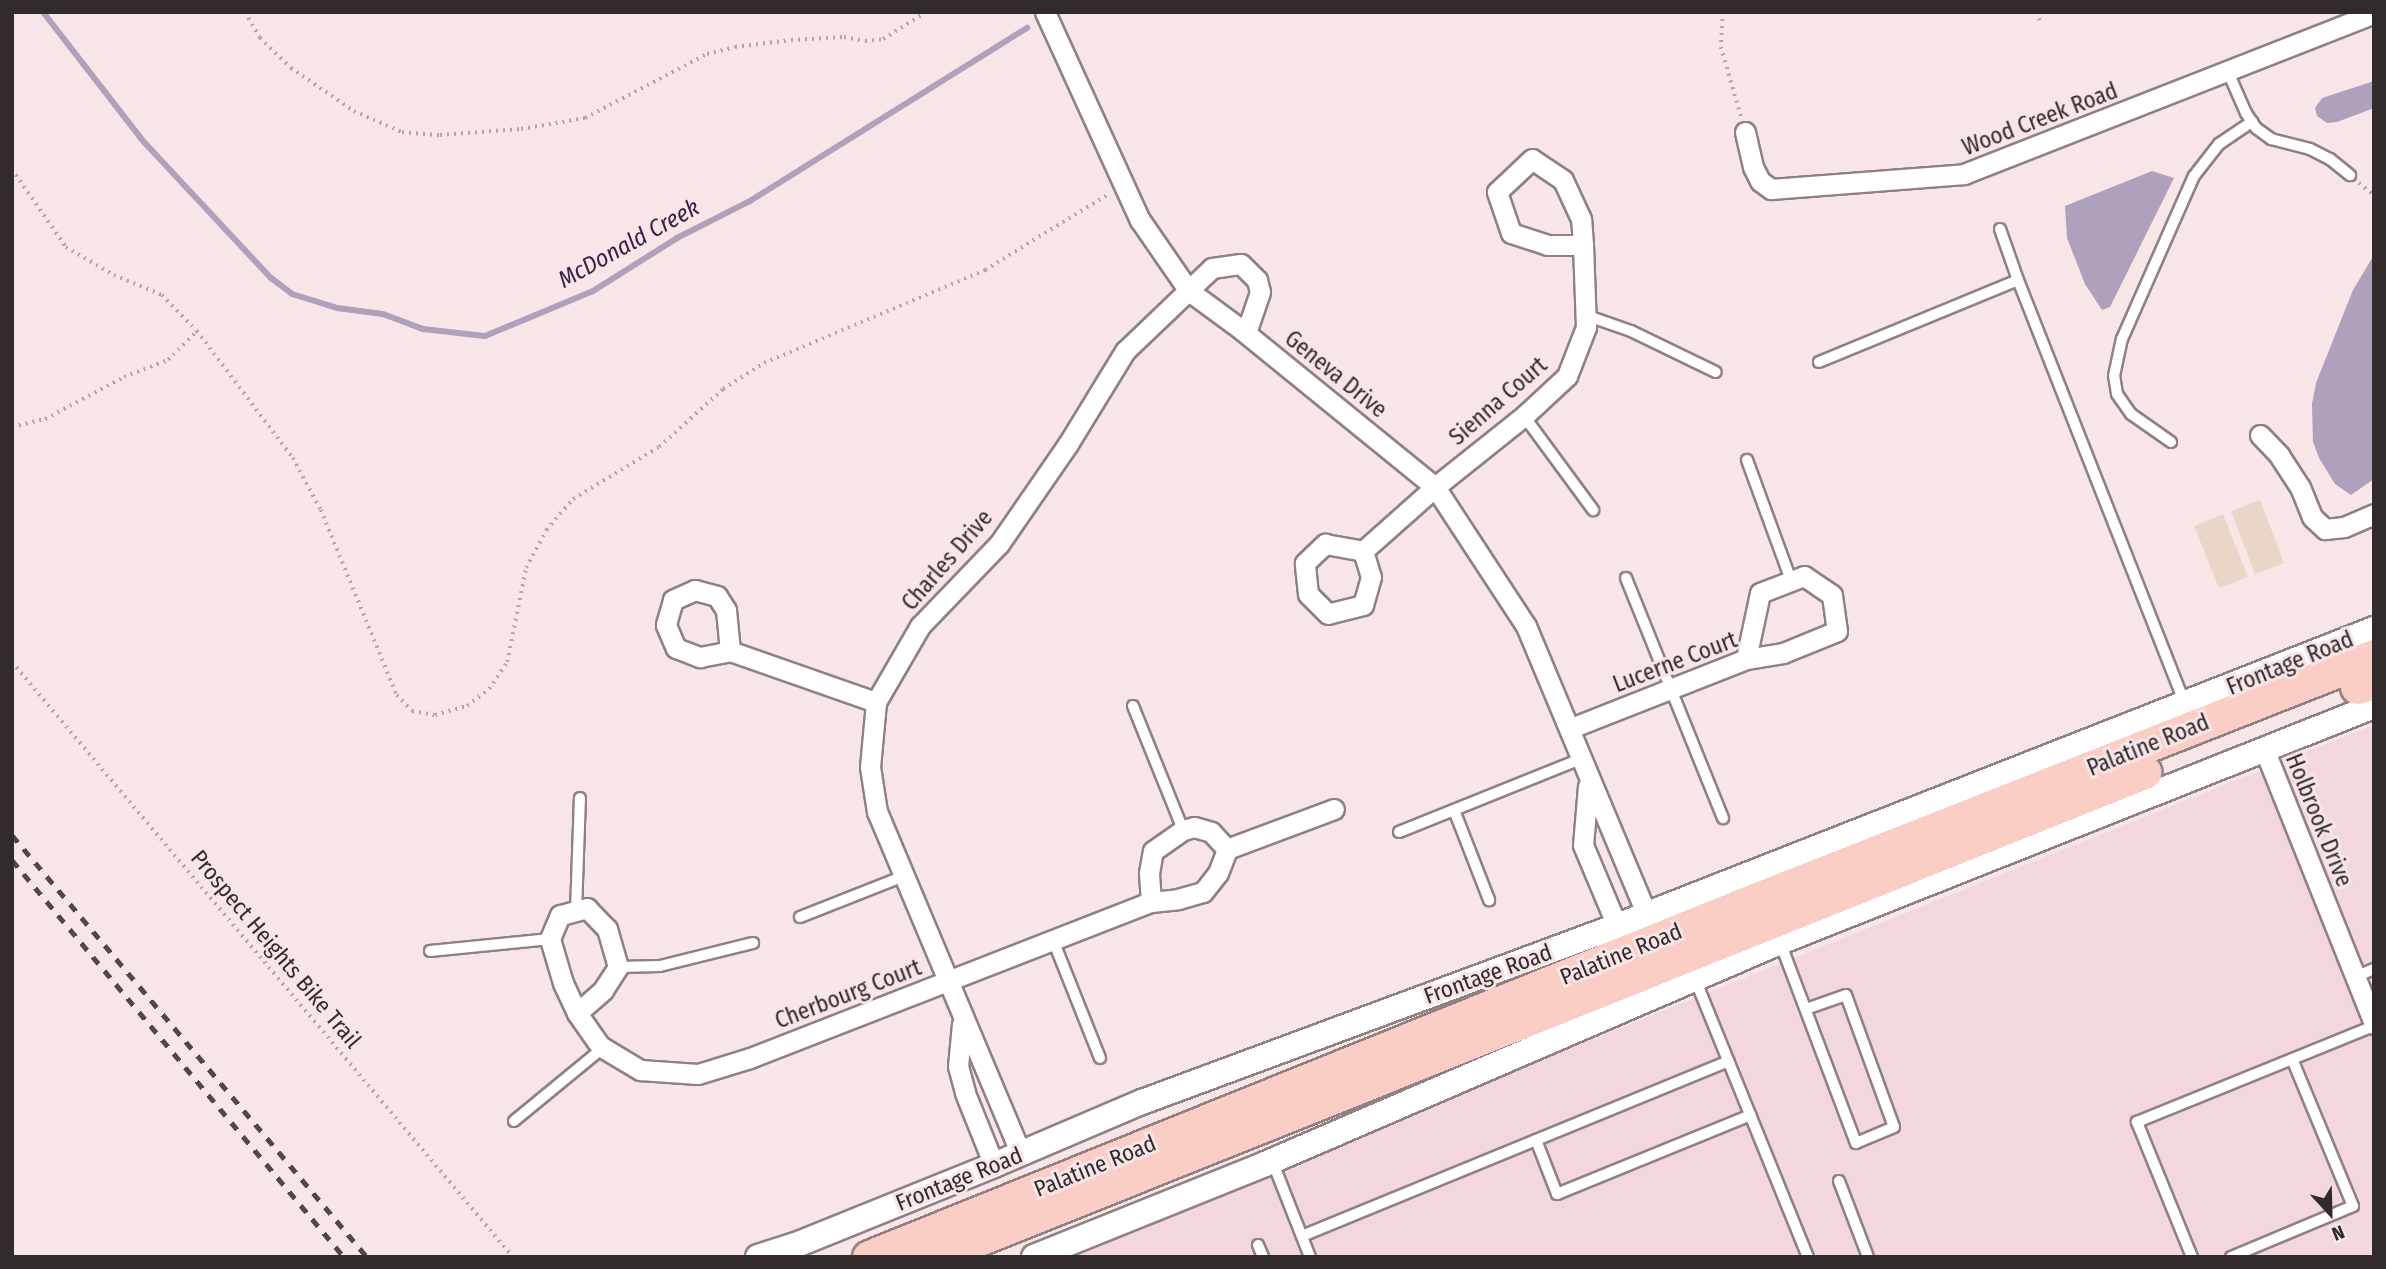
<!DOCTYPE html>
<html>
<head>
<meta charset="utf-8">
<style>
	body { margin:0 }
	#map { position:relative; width:2386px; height:1269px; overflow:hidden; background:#f7e5e8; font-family:"Fira Sans Condensed",sans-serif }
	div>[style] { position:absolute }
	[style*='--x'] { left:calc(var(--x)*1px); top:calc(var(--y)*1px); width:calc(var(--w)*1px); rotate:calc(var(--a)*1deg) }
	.built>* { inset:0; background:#f2d7dc }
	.green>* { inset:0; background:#ead5c6 }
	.water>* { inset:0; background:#afa0bb }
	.stream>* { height:6px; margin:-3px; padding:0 3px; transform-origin:3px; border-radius:3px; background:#afa0bb }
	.path>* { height:3.5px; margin-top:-1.75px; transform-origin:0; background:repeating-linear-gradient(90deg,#b4a6a8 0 2px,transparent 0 7px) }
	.roads { filter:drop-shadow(2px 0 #908083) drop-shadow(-2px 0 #908083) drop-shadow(0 2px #908083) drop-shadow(0 -2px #908083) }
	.service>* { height:10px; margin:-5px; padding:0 5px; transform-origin:5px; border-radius:5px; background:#fff }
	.minor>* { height:19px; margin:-9.5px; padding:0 9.5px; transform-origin:9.5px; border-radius:9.5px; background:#fff }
	.tertiary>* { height:24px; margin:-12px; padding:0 12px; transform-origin:12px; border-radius:12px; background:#fff }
	.trunk>* { height:33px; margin:-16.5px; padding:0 16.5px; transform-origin:16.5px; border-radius:16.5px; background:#facec4 }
	.rail>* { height:5px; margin-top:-2.5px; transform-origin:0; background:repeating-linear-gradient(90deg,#504748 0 9px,transparent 0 18px) }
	span { translate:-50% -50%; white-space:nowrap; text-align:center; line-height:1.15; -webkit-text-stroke:6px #f7e5e8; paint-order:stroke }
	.street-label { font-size:23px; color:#322b2c }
	.water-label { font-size:24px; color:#382147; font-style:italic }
	.frame { position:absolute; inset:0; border:14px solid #322b2c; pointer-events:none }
	.north { position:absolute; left:2295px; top:1178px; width:70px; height:70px; -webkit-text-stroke:5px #f7e5e8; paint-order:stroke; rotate:158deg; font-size:19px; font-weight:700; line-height:28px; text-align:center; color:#322b2c }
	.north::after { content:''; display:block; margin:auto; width:24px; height:32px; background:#322b2c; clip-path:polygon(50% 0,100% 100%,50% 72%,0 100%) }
</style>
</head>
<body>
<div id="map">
	<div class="built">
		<div style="clip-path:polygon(2374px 725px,2374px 1257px,1056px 1257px,1749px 976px)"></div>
	</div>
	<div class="green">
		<div style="clip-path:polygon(2260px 500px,2284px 563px,2255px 574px,2231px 511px)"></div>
		<div style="clip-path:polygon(2223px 514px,2248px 577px,2219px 588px,2194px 526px)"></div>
	</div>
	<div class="water">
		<div style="clip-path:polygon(2374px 81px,2374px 108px,2337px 122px,2327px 123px,2317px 116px,2315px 108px,2322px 98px)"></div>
		<div style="clip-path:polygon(2152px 171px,2174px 178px,2110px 307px,2102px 310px,2085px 284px,2067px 238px,2065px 206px)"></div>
		<div style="clip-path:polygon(2374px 255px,2374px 479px,2351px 495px,2335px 484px,2319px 458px,2313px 442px,2312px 404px,2316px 383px,2353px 290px)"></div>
	</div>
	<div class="stream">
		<div style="--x:43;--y:12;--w:165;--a:52.2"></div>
		<div style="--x:144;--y:142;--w:186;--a:47"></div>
		<div style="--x:271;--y:278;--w:26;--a:37"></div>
		<div style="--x:292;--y:294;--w:47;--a:17.3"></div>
		<div style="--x:337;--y:308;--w:46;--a:7.4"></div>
		<div style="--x:383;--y:314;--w:43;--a:20.6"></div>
		<div style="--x:423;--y:329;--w:62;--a:6.4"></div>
		<div style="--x:485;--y:336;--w:117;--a:-22.6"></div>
		<div style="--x:593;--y:291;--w:99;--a:-32.2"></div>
		<div style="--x:677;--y:238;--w:82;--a:-26.9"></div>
		<div style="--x:750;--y:201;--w:327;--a:-32"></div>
	</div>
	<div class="path">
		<div style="--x:245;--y:12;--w:30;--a:60"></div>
		<div style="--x:260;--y:38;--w:43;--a:44.1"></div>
		<div style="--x:291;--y:68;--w:76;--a:34.3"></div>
		<div style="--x:354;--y:111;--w:52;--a:23.6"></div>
		<div style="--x:402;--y:132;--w:38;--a:5"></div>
		<div style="--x:440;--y:135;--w:81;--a:-4.2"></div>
		<div style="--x:521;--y:129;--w:65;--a:-9.8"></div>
		<div style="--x:585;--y:118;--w:138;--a:-27.7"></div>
		<div style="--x:707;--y:54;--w:29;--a:-14"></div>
		<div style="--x:735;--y:47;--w:56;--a:-7.1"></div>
		<div style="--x:791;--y:40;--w:53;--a:-3.2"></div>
		<div style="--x:844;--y:37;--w:21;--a:11"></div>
		<div style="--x:865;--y:41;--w:18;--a:-6"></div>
		<div style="--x:883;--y:39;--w:51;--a:-32.1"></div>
		<div style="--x:1723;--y:12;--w:35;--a:93"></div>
		<div style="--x:1721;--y:47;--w:72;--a:73.8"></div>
		<div style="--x:2037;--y:12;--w:14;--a:73"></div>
		<div style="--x:12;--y:169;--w:95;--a:55.3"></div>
		<div style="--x:66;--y:247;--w:56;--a:30.3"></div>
		<div style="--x:114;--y:275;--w:52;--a:22.6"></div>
		<div style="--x:162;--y:295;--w:50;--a:45.8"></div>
		<div style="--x:197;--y:331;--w:159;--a:52.9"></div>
		<div style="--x:293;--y:458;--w:59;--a:61.7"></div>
		<div style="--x:321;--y:510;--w:200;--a:67.7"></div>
		<div style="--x:397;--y:695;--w:22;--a:47"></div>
		<div style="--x:412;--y:711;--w:23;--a:10"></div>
		<div style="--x:435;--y:715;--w:33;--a:-16"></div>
		<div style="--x:467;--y:706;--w:28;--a:-38"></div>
		<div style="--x:489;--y:689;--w:32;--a:-56"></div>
		<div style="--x:507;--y:662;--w:96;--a:-78.6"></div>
		<div style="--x:526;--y:568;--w:43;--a:-62.2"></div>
		<div style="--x:546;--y:530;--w:41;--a:-48.9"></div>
		<div style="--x:573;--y:499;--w:100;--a:-31.2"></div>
		<div style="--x:659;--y:447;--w:86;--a:-42.2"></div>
		<div style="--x:723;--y:389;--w:49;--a:-32.4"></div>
		<div style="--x:764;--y:363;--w:240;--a:-22.8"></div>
		<div style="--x:985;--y:270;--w:143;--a:-31.6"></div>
		<div style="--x:2359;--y:183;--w:19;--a:39"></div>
		<div style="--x:12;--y:427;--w:34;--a:-14"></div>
		<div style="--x:45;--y:419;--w:89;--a:-28"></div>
		<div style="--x:124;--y:377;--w:47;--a:-21.1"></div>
		<div style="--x:168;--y:360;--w:41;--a:-45"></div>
		<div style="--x:12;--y:662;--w:778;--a:49.9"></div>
	</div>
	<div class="roads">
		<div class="service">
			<div style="--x:2228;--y:72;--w:45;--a:66.3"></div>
			<div style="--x:2246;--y:113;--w:18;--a:56"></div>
			<div style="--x:2256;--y:128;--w:19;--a:36"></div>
			<div style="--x:2271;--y:139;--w:40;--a:14.4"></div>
			<div style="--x:2310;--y:149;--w:22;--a:27"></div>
			<div style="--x:2330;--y:159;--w:26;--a:39"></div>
			<div style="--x:2000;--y:229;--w:54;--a:70.6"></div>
			<div style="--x:1585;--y:315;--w:49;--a:19.2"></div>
			<div style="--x:1631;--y:331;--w:94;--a:25.8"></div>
			<div style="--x:1819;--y:362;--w:215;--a:-22.4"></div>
			<div style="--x:2018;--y:280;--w:453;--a:68.5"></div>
			<div style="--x:1524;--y:416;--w:117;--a:53.7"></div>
			<div style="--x:2171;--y:442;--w:49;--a:-145"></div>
			<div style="--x:2131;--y:414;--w:24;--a:-125"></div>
			<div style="--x:2117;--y:394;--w:18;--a:-99"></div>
			<div style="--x:2114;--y:376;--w:38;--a:-78"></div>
			<div style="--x:2122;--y:339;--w:178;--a:-66.2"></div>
			<div style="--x:2194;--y:176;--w:41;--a:-52"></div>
			<div style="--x:2219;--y:144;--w:40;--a:-34"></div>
			<div style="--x:1747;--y:460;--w:128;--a:69.9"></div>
			<div style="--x:1626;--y:578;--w:259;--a:68"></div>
			<div style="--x:1133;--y:706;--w:134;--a:68"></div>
			<div style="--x:1454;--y:810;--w:97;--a:68.7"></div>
			<div style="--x:1399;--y:832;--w:196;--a:-21.9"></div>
			<div style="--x:576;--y:911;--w:113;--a:-88"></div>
			<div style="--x:800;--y:917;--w:112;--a:-21.5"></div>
			<div style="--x:1053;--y:940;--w:127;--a:68.3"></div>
			<div style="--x:1780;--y:942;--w:215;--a:69.3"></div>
			<div style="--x:1856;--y:1143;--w:41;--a:-22.8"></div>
			<div style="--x:1894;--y:1127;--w:140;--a:-110"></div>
			<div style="--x:1846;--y:995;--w:42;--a:160.7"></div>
			<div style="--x:430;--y:951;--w:121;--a:-5.7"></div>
			<div style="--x:618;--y:967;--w:42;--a:-1.4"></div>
			<div style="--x:660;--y:966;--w:96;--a:-13.9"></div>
			<div style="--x:2355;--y:977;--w:21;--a:-23"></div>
			<div style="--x:1695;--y:979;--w:300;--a:67.9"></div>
			<div style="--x:514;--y:1121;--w:115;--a:-39.4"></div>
			<div style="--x:1536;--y:1140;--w:58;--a:68.7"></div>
			<div style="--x:1557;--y:1194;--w:209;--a:-22.2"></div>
			<div style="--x:1273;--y:1163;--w:101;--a:68.5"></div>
			<div style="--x:1839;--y:1181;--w:81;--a:69.1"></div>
			<div style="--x:1302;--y:1236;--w:461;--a:-22.3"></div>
			<div style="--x:1258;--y:1245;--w:13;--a:67"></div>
			<div style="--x:2192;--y:1257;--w:146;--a:-112.2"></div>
			<div style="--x:2137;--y:1122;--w:256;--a:-22.1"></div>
			<div style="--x:2231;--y:1257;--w:132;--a:-22.7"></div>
			<div style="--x:2353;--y:1206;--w:159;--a:-112.5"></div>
		</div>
		<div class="minor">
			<div style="--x:1045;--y:12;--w:229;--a:65.5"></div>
			<div style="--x:1140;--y:220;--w:86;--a:55.4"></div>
			<div style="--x:1189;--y:291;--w:66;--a:36.3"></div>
			<div style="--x:1242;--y:330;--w:249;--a:39.1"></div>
			<div style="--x:1435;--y:487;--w:166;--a:56.8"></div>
			<div style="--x:1526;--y:626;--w:313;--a:67.3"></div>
			<div style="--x:1745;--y:132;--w:36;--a:77"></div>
			<div style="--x:1753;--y:167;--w:16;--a:63"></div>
			<div style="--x:1760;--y:181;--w:14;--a:36"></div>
			<div style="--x:1771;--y:189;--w:194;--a:-4.4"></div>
			<div style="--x:1964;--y:174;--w:440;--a:-21.4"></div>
			<div style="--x:2260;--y:435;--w:28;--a:46"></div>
			<div style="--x:2279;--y:455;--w:38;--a:57"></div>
			<div style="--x:2300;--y:487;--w:32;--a:68"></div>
			<div style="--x:2312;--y:517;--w:18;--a:43"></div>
			<div style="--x:2325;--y:529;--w:19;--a:-6"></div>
			<div style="--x:2344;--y:527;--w:33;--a:-23"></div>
			<div style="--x:1325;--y:544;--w:39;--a:10"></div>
			<div style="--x:1363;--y:551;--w:27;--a:73"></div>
			<div style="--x:1371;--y:577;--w:29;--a:106"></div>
			<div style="--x:1363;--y:605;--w:36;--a:166"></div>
			<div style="--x:1328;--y:614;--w:28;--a:-135"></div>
			<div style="--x:1308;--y:594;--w:31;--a:-96"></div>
			<div style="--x:1305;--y:563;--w:28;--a:-44"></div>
			<div style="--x:1363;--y:551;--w:96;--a:-41.6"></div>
			<div style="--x:1435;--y:487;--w:114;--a:-38.6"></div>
			<div style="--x:1524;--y:416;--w:59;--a:-42.9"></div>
			<div style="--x:1567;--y:376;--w:53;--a:-68.8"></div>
			<div style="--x:1586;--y:327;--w:82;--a:-92.1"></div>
			<div style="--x:1583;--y:245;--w:26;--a:-94"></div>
			<div style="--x:1581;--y:219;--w:43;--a:-114.8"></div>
			<div style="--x:1563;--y:180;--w:37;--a:-146"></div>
			<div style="--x:1532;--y:159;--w:48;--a:136.7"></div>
			<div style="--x:1497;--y:192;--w:43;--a:71.1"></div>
			<div style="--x:1511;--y:233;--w:38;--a:18"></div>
			<div style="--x:1547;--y:245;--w:36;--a:0"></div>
			<div style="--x:730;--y:651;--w:41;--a:-95.6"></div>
			<div style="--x:726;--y:610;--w:17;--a:-123"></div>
			<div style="--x:717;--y:596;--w:23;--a:-165"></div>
			<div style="--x:695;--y:590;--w:24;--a:156"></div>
			<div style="--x:673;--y:600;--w:26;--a:106"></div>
			<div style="--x:666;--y:625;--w:25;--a:67"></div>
			<div style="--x:676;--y:648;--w:26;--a:21"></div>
			<div style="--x:700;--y:657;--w:31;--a:-11"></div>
			<div style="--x:730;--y:651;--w:155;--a:19.3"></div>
			<div style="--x:1571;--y:728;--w:188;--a:-21.5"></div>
			<div style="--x:1746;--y:659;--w:37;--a:-9"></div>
			<div style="--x:1783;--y:653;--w:58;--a:-22.2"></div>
			<div style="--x:1837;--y:631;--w:36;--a:-98"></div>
			<div style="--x:1832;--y:595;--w:34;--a:-146"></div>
			<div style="--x:1804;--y:576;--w:47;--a:158.9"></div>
			<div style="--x:1760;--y:593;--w:67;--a:102"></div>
			<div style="--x:2265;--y:751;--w:294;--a:68.2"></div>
			<div style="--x:1588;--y:786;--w:59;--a:94.8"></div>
			<div style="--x:1583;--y:845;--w:88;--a:67.2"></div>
			<div style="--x:1151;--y:902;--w:29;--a:-94"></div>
			<div style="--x:1149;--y:873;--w:22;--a:-80"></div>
			<div style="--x:1153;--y:851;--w:37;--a:-35"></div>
			<div style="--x:1183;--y:830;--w:11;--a:-15"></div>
			<div style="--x:1194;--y:827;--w:18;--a:16"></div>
			<div style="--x:1211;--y:832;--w:23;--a:47"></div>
			<div style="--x:577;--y:1013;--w:35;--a:-41"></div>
			<div style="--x:603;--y:990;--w:27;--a:-57"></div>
			<div style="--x:618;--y:967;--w:40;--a:-106"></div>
			<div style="--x:607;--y:929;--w:29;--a:-134"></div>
			<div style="--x:587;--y:908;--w:28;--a:165"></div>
			<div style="--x:560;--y:915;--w:26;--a:113"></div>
			<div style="--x:550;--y:939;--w:46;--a:73.5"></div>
			<div style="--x:563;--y:983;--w:33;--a:65"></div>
			<div style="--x:577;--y:1013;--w:40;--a:55.1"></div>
			<div style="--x:600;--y:1046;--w:47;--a:31"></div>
			<div style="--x:640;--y:1070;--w:58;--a:3.9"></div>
			<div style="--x:698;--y:1074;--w:54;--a:-17.1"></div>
			<div style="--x:750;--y:1058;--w:430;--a:-21.3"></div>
			<div style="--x:1151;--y:902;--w:27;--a:-6"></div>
			<div style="--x:1178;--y:899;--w:26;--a:-16"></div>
			<div style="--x:1203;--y:892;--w:24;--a:-52"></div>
			<div style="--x:1218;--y:873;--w:26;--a:-69"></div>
			<div style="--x:1227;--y:849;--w:114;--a:-20.5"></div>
			<div style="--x:962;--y:1024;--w:42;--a:95.4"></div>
			<div style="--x:958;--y:1066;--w:28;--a:75"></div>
			<div style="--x:965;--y:1093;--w:78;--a:68.1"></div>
			<div style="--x:1021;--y:1154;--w:371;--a:-112.8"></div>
			<div style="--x:877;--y:812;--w:46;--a:-98.8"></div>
			<div style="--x:870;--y:767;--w:65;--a:-84.7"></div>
			<div style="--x:876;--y:702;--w:88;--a:-59.9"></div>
			<div style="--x:920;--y:626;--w:114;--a:-46.1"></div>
			<div style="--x:999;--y:544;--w:121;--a:-55.4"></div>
			<div style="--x:1068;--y:444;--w:109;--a:-58.5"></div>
			<div style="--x:1125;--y:351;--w:120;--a:-43.7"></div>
			<div style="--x:1212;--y:268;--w:29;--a:-8"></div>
			<div style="--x:1241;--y:264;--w:23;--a:45"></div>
			<div style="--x:1257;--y:280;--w:12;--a:76"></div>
			<div style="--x:1260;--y:292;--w:43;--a:108.9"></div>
		</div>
		<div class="tertiary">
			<div style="--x:758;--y:1257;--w:45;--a:-18"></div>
			<div style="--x:801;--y:1243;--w:208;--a:-22"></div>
			<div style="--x:994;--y:1165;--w:161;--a:-23.1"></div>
			<div style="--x:1142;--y:1102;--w:507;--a:-20.33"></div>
			<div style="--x:1617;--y:926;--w:813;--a:-21.42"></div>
			<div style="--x:1034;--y:1257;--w:249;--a:-21.9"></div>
			<div style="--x:1265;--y:1164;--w:561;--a:-23.32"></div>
			<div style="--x:1780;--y:942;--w:639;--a:-21.67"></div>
		</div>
		<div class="trunk">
			<div style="--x:2357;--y:687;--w:18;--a:-16"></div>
			<div style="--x:869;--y:1257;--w:961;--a:-21.95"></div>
			<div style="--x:1760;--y:898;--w:660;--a:-21.51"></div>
			<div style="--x:934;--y:1257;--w:1304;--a:-21.84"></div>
		</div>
	</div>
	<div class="rail">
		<div style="--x:12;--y:835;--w:551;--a:49.93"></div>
		<div style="--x:12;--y:860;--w:518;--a:50.1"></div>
	</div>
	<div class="street-label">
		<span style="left:2040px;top:119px;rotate:-21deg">Wood Creek Road</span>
		<span style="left:1336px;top:374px;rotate:39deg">Geneva Drive</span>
		<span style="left:1498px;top:401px;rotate:-41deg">Sienna Court</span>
		<span style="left:947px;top:560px;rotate:-49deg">Charles Drive</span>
		<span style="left:1675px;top:662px;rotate:-21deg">Lucerne Court</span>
		<span style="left:2290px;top:663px;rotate:-22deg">Frontage Road</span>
		<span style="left:2148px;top:745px;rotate:-22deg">Palatine Road</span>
		<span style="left:2319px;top:820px;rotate:68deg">Holbrook Drive</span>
		<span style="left:276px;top:949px;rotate:50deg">Prospect Heights Bike Trail</span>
		<span style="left:1621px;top:954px;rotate:-22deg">Palatine Road</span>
		<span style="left:1488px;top:974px;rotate:-20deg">Frontage Road</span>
		<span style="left:848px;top:994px;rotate:-21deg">Cherbourg Court</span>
		<span style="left:1095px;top:1166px;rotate:-22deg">Palatine Road</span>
		<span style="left:959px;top:1179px;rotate:-22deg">Frontage Road</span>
	</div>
	<div class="water-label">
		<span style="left:629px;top:244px;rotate:-29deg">McDonald Creek</span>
	</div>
	<div class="frame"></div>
	<div class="north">N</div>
</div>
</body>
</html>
